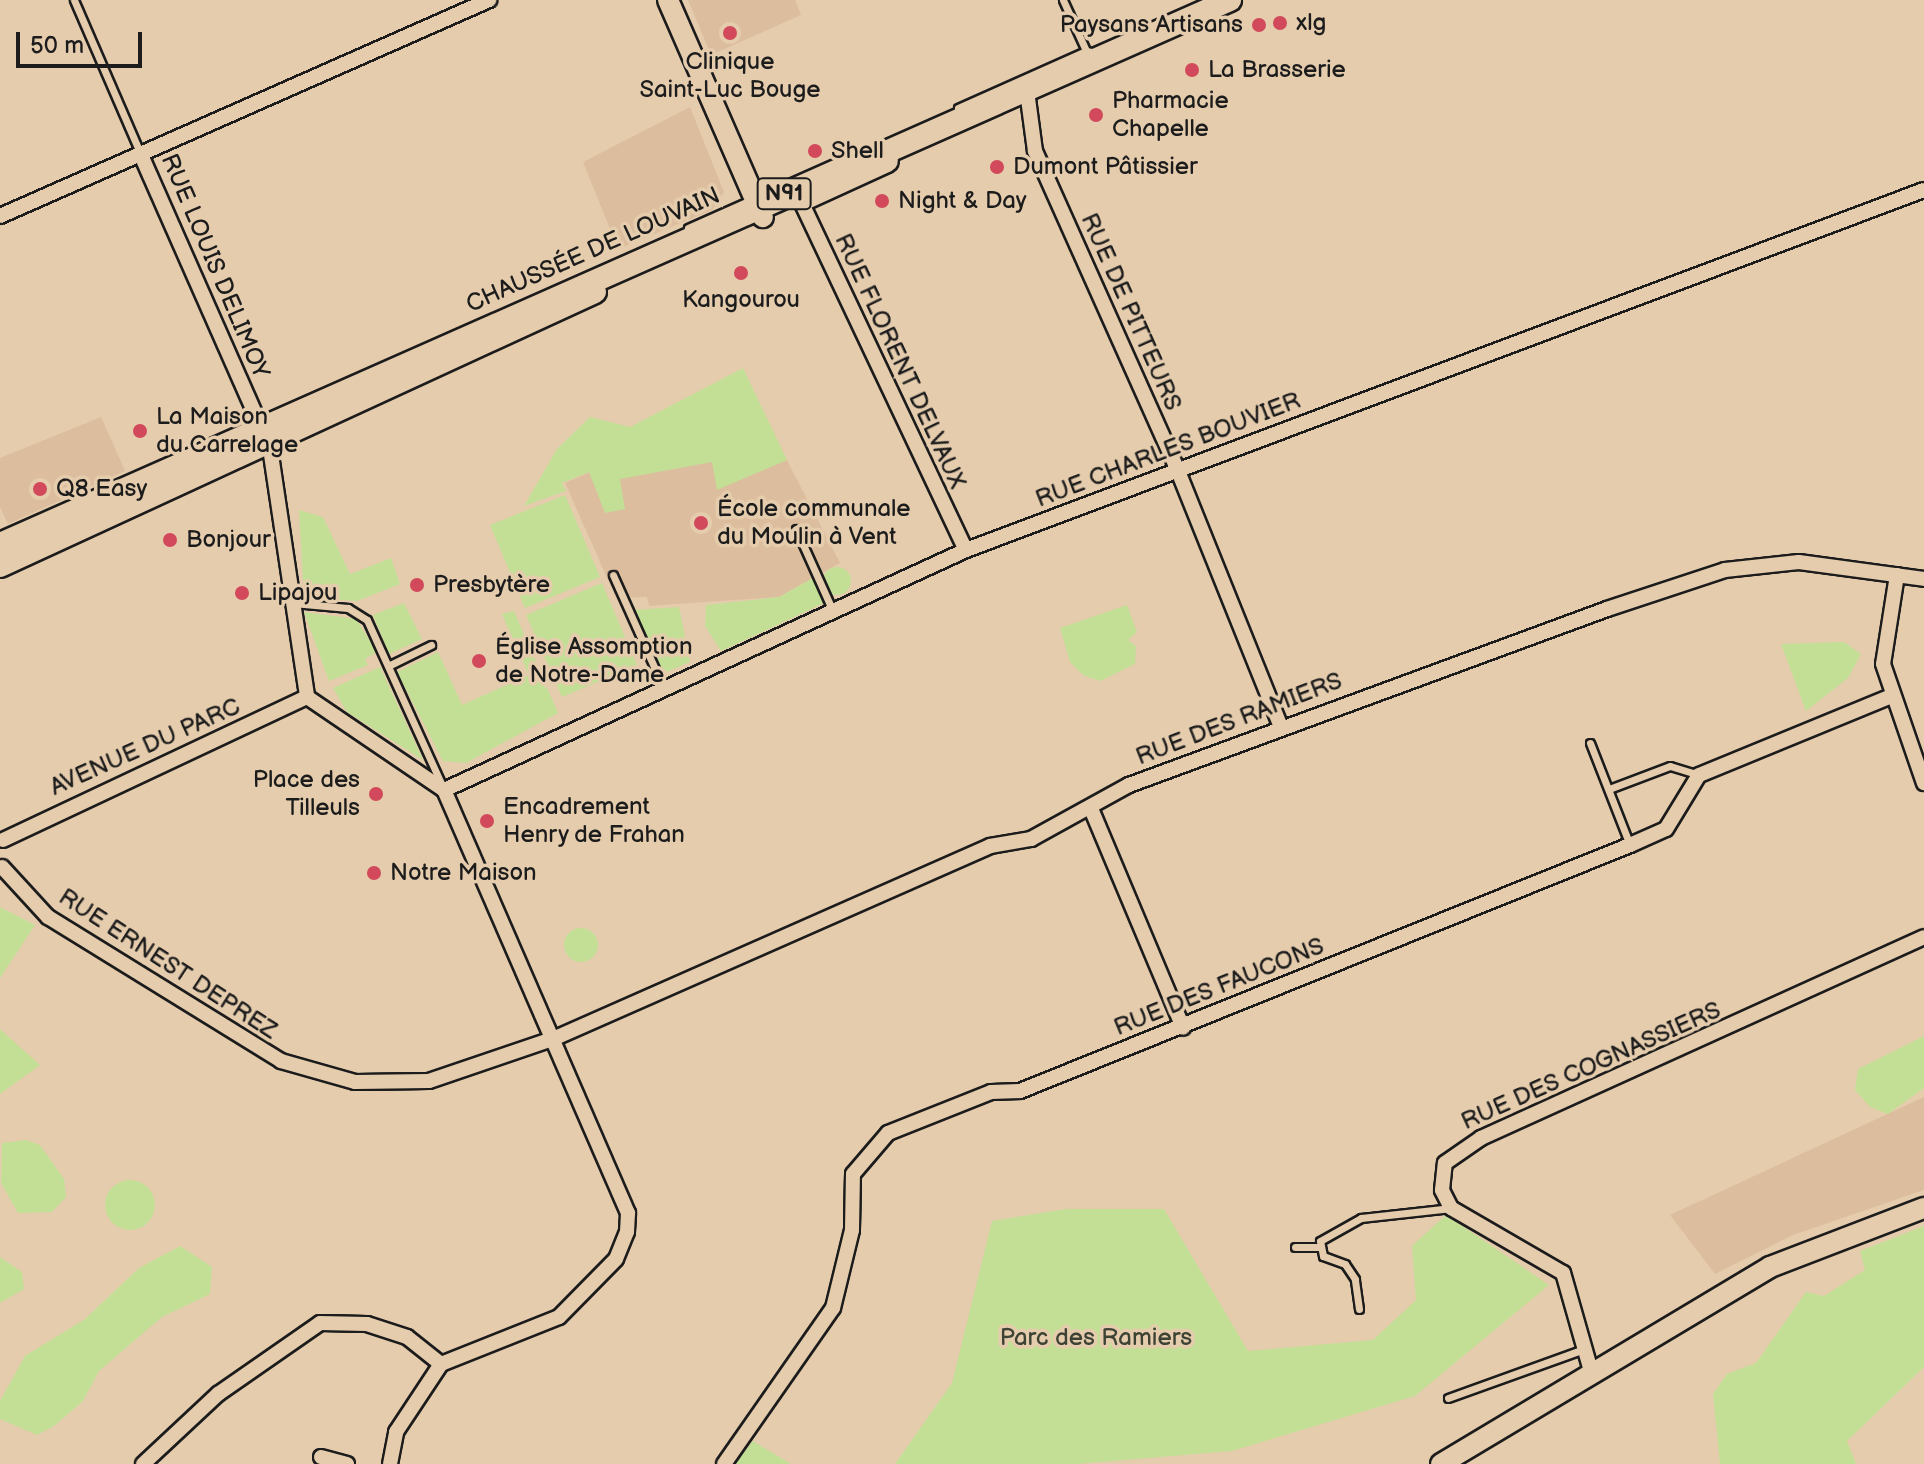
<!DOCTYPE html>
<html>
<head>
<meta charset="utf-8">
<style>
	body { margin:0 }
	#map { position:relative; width:1924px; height:1464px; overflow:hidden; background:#e5ccad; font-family:"Balsamiq Sans",sans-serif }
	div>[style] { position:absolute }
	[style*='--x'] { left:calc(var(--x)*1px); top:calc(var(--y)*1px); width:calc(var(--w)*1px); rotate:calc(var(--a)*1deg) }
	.built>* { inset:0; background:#dcbe9e }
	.green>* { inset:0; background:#c3df96 }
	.round { border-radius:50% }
	.roads { filter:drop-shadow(2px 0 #1c1c1c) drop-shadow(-2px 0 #1c1c1c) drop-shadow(0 2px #1c1c1c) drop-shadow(0 -2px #1c1c1c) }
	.lane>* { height:7px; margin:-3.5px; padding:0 3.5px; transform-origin:3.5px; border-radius:3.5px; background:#e5ccad }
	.street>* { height:14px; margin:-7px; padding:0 7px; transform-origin:7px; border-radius:7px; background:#e5ccad }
	.secondary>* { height:20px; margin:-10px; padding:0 10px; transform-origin:10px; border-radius:10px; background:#e5ccad }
	.primary>* { height:22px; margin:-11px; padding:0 11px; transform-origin:11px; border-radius:11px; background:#e5ccad }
	.dots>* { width:22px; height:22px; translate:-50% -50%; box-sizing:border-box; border:4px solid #e5ccad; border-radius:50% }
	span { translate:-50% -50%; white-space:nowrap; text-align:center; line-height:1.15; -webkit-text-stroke:7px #e5ccad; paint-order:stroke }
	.shield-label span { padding:2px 6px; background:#e5ccad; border:2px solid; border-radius:6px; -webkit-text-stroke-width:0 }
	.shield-label { font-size:22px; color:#1c1c1c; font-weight:700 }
	.poi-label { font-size:24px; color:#1c1c1c }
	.left { translate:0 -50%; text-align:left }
	.right { translate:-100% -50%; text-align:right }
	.street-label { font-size:24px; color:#1c1c1c }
	.park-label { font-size:24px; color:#3d4334 }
	.scale { position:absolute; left:16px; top:32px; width:126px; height:36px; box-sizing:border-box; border:4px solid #1c1c1c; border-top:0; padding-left:10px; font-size:24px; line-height:28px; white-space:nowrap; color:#1c1c1c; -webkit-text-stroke:6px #e5ccad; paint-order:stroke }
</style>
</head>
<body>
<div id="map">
	<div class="built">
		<div style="clip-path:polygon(688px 0,795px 0,801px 15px,711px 55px)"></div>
		<div style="clip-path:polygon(690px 107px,724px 192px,712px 210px,618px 249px,583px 162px)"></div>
		<div style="clip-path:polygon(756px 400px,840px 563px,779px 597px,649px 606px,647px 597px,616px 598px,565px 483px)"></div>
		<div style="clip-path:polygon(101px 417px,125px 471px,8px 524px,0 507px,0 458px)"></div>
		<div style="clip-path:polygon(1924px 1097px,1924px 1190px,1793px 1235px,1715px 1274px,1670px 1215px)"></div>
	</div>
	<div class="green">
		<div style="clip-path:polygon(743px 368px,787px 460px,717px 490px,712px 462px,620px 479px,625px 509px,605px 513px,589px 472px,562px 483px,566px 491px,524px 506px,557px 449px,590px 417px,630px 427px)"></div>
		<div style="clip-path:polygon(565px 495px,600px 577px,525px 608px,490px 525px)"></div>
		<div style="clip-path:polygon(299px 510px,323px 517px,350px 574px,391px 558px,400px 584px,357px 601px,304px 597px)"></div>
		<div class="round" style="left:823px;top:567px;width:28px;height:28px"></div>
		<div style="clip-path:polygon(813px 578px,824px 603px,721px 651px,705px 626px,706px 605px,779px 597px)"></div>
		<div style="clip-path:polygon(602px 583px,637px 665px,562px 697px,526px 615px)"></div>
		<div style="clip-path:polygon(404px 603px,422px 639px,389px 654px,373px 615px)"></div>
		<div style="clip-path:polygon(1127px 605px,1137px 632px,1128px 640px,1136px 646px,1135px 664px,1100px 681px,1083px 675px,1070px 662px,1060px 628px)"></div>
		<div style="clip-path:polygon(679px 607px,690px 662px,664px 673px,633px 610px)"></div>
		<div style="clip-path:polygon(514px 611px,558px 713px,466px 763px,443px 761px,397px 672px,438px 652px,462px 705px,529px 675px,502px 614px)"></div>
		<div style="clip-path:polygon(304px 612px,356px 619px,377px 652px,365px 659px,368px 665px,329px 681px)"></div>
		<div style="clip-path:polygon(1844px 642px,1861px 654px,1848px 678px,1806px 711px,1781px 644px)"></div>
		<div style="clip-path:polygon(380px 667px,423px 760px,347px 712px,333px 688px)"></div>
		<div style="clip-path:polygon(0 907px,35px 925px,0 978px)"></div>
		<div class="round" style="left:564px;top:928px;width:34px;height:34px"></div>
		<div style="clip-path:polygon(0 1029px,40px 1065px,0 1094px)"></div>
		<div style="clip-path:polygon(1924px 1036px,1924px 1088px,1888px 1114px,1870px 1107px,1855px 1090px,1858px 1069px)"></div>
		<div style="clip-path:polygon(26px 1140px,40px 1145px,64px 1179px,66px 1197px,52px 1212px,18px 1213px,1px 1183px,2px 1143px)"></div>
		<div class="round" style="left:105px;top:1180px;width:50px;height:50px"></div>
		<div style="clip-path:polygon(1066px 1209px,1164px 1209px,1248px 1351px,1373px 1340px,1416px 1300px,1412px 1246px,1446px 1215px,1549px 1285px,1415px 1396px,1232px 1451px,1077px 1464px,895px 1464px,952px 1383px,992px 1221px)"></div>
		<div style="clip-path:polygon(1924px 1226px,1924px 1367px,1847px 1441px,1856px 1464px,1720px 1464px,1713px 1394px,1727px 1374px,1756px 1363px,1806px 1292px,1824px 1296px,1865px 1270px,1860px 1251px)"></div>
		<div style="clip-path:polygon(180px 1246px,212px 1267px,210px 1294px,162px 1317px,99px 1371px,83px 1401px,54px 1426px,37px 1435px,0 1419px,0 1401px,25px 1356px,85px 1319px,139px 1268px)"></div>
		<div style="clip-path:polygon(0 1257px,22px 1272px,24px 1289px,0 1303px)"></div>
		<div style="clip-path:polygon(753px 1441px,791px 1464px,734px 1464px)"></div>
	</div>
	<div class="roads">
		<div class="lane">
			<div style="--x:74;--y:0;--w:169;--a:66.6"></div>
			<div style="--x:1063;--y:0;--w:58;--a:65.6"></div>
			<div style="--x:958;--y:108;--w:140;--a:-24"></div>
			<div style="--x:1086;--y:51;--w:11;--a:10"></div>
			<div style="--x:688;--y:228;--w:187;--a:-24"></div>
			<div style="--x:796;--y:529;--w:88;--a:65.8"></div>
			<div style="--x:613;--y:575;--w:125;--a:65.9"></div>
			<div style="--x:293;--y:603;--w:55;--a:5.2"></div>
			<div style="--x:348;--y:608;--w:22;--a:32"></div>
			<div style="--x:367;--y:620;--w:181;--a:65.6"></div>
			<div style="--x:388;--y:666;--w:48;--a:-26"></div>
			<div style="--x:1590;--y:743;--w:110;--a:68.6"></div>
			<div style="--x:1609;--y:789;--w:65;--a:-20.7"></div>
			<div style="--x:1670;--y:766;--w:30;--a:17"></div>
			<div style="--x:1295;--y:1247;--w:23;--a:0"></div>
			<div style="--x:1359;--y:1309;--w:30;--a:-98"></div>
			<div style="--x:1355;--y:1279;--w:18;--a:-124"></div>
			<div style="--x:1345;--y:1264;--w:23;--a:-160"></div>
			<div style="--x:1323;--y:1256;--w:15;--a:-101"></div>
			<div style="--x:1320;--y:1241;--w:47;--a:-29.3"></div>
			<div style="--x:1361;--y:1218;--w:91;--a:-6.3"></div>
			<div style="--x:1448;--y:1398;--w:145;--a:-19.8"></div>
		</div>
		<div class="street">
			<div style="--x:1027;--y:91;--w:61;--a:82.4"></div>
			<div style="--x:1035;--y:151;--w:350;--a:65.9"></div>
			<div style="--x:1178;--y:471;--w:274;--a:68.1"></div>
			<div style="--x:141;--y:155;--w:320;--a:66.2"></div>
			<div style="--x:270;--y:448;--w:252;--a:81.5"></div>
			<div style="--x:307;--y:697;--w:166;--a:34.2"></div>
			<div style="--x:797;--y:193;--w:395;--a:64.7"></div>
			<div style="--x:0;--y:216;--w:535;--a:-23.83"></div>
			<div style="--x:1897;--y:575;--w:90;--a:98.9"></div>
			<div style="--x:1883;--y:664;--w:126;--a:71"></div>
			<div style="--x:444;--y:790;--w:575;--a:-24.69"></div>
			<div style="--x:966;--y:550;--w:1023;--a:-20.6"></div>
			<div style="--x:1092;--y:811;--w:235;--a:67.2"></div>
			<div style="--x:3;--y:840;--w:336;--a:-25.2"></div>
			<div style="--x:2;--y:867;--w:68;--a:47.4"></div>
			<div style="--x:48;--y:917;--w:274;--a:31.7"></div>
			<div style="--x:281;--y:1061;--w:77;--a:15.8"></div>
			<div style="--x:355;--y:1082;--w:74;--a:-0.8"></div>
			<div style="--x:429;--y:1081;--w:133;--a:-18.8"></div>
			<div style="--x:555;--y:1038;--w:475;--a:-23.8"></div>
			<div style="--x:990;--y:846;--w:42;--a:-9.7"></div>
			<div style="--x:1031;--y:839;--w:112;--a:-28.9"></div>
			<div style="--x:1129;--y:785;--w:509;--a:-20.21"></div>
			<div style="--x:1607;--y:609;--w:124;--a:-18.3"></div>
			<div style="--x:1725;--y:570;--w:74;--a:-6.2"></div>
			<div style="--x:1799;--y:562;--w:126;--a:7.7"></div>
			<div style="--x:1591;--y:1371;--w:102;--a:-105.9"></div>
			<div style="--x:1563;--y:1273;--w:129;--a:-149.9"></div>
			<div style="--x:1451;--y:1208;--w:20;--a:-117"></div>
			<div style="--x:1442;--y:1190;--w:27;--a:-84"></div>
			<div style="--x:1445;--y:1163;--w:44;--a:-34.8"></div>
			<div style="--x:1481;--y:1138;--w:486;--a:-24.4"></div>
			<div style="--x:321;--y:1457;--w:27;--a:15"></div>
			<div style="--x:143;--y:1464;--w:103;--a:-43"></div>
			<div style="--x:218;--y:1394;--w:124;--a:-34.8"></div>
			<div style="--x:320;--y:1323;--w:47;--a:1.2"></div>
			<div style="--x:367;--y:1324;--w:42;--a:18"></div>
			<div style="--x:407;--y:1337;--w:43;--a:38.5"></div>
			<div style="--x:390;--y:1464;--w:33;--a:-79"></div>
			<div style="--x:396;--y:1432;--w:82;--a:-56.5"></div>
			<div style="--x:441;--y:1364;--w:127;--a:-21.7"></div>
			<div style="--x:559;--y:1317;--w:81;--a:-45.5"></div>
			<div style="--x:616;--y:1259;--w:29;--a:-68"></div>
			<div style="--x:627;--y:1232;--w:19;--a:-87"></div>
			<div style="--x:628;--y:1213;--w:461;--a:-113.5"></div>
			<div style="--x:724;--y:1464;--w:190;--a:-55.1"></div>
			<div style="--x:833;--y:1308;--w:80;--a:-76.3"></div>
			<div style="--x:852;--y:1230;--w:56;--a:-89"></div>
			<div style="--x:853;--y:1174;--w:54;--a:-49.5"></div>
			<div style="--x:888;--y:1133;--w:111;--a:-21.7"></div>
			<div style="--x:991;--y:1092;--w:29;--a:-2"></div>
			<div style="--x:1020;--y:1091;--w:658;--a:-21.96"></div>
			<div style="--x:1630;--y:845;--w:39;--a:-24"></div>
			<div style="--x:1666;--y:829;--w:63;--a:-58.6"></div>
			<div style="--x:1699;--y:775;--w:205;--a:-22.3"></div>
		</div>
		<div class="secondary">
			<div style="--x:668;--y:0;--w:237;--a:66.4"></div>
			<div style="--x:1441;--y:1464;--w:383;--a:-30.9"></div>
			<div style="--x:1770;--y:1267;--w:165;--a:-21"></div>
		</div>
		<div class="primary">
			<div style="--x:806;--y:198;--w:89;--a:-24.6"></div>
			<div style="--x:0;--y:544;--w:1345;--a:-23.86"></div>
			<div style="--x:0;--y:566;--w:655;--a:-24.73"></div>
		</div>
	</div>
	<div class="dots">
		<div style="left:1280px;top:23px;background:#d1495b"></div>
		<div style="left:1259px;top:25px;background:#d1495b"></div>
		<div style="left:730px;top:33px;background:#d1495b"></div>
		<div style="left:1192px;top:70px;background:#d1495b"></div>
		<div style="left:1096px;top:115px;background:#d1495b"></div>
		<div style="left:815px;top:151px;background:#d1495b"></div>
		<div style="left:997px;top:167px;background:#d1495b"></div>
		<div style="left:882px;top:201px;background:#d1495b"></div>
		<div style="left:741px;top:273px;background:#d1495b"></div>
		<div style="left:140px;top:431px;background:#d1495b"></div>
		<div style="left:40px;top:489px;background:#d1495b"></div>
		<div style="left:701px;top:523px;background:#d1495b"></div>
		<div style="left:170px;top:540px;background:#d1495b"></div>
		<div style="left:417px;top:585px;background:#d1495b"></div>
		<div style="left:242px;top:593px;background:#d1495b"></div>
		<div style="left:479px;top:661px;background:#d1495b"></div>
		<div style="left:376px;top:794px;background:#d1495b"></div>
		<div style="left:487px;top:821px;background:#d1495b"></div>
		<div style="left:374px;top:873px;background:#d1495b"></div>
	</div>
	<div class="shield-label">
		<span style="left:784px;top:194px">N91</span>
	</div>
	<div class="poi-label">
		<span class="left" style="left:1296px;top:23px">xlg</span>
		<span class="right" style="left:1243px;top:25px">Paysans Artisans</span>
		<span style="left:730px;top:76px">Clinique<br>Saint-Luc Bouge</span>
		<span class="left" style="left:1208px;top:70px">La Brasserie</span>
		<span class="left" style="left:1112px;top:115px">Pharmacie<br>Chapelle</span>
		<span class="left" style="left:831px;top:151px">Shell</span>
		<span class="left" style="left:1013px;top:167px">Dumont Pâtissier</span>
		<span class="left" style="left:898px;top:201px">Night &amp; Day</span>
		<span style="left:741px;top:300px">Kangourou</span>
		<span class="left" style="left:156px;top:431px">La Maison<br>du Carrelage</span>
		<span class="left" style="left:56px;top:489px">Q8 Easy</span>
		<span class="left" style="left:717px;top:523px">École communale<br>du Moulin à Vent</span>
		<span class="left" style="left:186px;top:540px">Bonjour</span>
		<span class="left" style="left:433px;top:585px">Presbytère</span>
		<span class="left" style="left:258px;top:593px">Lipajou</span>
		<span class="left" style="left:495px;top:661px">Église Assomption<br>de Notre-Dame</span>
		<span class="right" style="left:360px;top:794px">Place des<br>Tilleuls</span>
		<span class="left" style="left:503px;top:821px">Encadrement<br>Henry de Frahan</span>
		<span class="left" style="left:390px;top:873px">Notre Maison</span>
	</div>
	<div class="street-label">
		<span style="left:593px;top:250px;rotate:-24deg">CHAUSSÉE DE LOUVAIN</span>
		<span style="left:215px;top:266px;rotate:67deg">RUE LOUIS DELIMOY</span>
		<span style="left:1131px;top:312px;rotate:66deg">RUE DE PITTEURS</span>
		<span style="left:900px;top:361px;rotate:65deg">RUE FLORENT DELVAUX</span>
		<span style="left:1168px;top:450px;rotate:-21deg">RUE CHARLES BOUVIER</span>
		<span style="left:1239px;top:719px;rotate:-21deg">RUE DES RAMIERS</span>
		<span style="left:145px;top:747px;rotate:-24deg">AVENUE DU PARC</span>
		<span style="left:168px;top:964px;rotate:33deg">RUE ERNEST DEPREZ</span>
		<span style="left:1219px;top:987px;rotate:-22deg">RUE DES FAUCONS</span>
		<span style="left:1591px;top:1066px;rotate:-24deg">RUE DES COGNASSIERS</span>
	</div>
	<div class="park-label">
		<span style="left:1096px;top:1338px">Parc des Ramiers</span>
	</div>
	<div class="scale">50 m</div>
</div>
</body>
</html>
